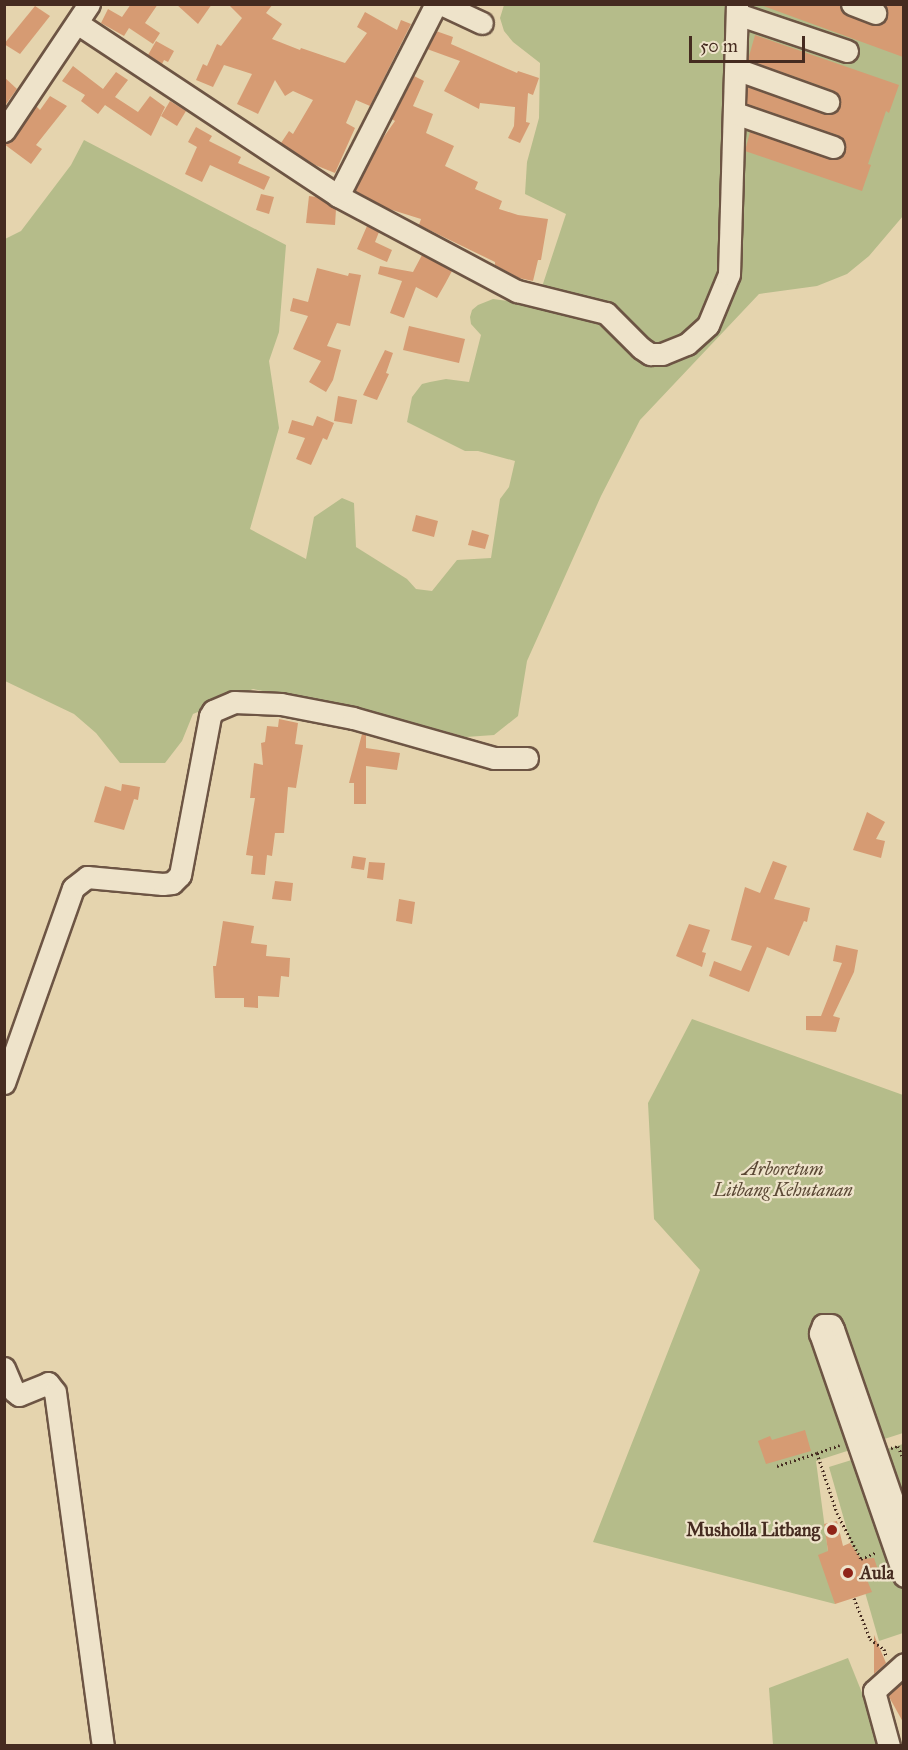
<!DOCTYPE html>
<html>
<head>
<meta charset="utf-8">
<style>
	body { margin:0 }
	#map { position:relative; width:908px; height:1750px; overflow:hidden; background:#e5d4ae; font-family:"IM FELL Great Primer",serif }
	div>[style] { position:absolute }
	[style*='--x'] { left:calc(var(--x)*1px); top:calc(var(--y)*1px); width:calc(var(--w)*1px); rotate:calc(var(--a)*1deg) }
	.green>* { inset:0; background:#b5bc8a }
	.building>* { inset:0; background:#d69b73 }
	.path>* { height:3px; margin-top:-1.5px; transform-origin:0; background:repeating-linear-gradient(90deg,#452b20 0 1.5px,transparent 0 4.5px) }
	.roads { filter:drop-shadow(2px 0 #6d5544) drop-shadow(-2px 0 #6d5544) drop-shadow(0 2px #6d5544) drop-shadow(0 -2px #6d5544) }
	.minor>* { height:21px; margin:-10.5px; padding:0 10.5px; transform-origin:10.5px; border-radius:10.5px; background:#eee3ca }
	.dots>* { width:16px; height:16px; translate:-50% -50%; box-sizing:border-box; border:3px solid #eee3ca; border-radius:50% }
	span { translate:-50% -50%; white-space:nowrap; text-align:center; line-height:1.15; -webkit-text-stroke:4.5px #eee3ca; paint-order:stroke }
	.park-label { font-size:18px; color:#5b4835; font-style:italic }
	.poi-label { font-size:18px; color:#452b20; font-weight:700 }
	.right { translate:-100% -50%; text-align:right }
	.left { translate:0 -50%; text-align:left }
	.frame { position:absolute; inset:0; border:6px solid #452b20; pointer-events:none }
	.scale { position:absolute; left:689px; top:36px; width:116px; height:27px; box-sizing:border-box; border:3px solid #452b20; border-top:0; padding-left:8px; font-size:18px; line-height:21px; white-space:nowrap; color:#452b20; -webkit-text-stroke:4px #eee3ca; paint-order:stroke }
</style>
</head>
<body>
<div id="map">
	<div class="green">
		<div style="clip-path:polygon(504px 5px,903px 5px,903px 216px,869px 256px,847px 274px,817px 286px,759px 294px,640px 420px,601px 496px,527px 661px,518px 716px,494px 735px,466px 737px,389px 716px,253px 689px,193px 714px,182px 741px,165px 763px,120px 763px,96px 733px,74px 714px,5px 681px,5px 239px,21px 231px,71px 165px,84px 140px,286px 245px,279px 332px,269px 361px,279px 428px,250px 529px,306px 559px,314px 517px,342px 498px,354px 503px,356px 547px,407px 579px,416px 589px,432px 591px,457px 560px,491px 558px,500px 499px,509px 487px,515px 461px,478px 451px,465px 451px,407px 422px,412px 397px,422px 384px,430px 382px,446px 379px,469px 382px,481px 335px,471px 324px,470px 317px,472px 310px,478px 305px,493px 299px,536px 305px,566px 214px,525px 194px,527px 162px,539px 118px,540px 63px,513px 42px,504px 31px,500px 18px)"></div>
		<div style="clip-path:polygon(692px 1019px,903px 1095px,903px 1433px,816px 1461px,835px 1604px,593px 1542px,700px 1270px,654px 1219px,648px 1103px)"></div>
		<div style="clip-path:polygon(903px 1444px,903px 1633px,879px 1641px,829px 1467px)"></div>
		<div style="clip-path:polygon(848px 1658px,883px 1745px,773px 1745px,769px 1688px)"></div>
	</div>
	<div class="building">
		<div style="clip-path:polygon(131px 4px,158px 4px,145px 23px,160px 33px,153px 44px,129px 28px,124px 36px,101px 23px,108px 9px,122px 17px)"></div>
		<div style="clip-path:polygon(176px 4px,212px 4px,198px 24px)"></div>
		<div style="clip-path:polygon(228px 4px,273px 4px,266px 13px,282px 24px,272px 39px,300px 50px,301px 48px,345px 63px,367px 33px,357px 27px,365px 12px,397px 30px,401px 20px,411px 24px,370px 106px,356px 100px,346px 123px,355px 128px,335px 173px,315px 165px,281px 143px,289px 131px,293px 134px,313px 100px,293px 91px,285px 96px,275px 80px,258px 114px,237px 104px,252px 74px,224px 65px,213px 87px,196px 80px,203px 64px,207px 66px,217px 44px,221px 46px,242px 18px)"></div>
		<div style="clip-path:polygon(758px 4px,839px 4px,847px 16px,876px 26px,887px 17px,884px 4px,903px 4px,903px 57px)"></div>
		<div style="clip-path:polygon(35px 6px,50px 16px,20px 54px,4px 44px)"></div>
		<div style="clip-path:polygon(436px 31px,453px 37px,451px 44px,517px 73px,518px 71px,539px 78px,533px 95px,528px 93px,526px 122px,530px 123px,520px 143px,508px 138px,514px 126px,515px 107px,480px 103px,479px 109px,444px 91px,460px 61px,427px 49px)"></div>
		<div style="clip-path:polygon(755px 35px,899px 85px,889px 113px,886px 111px,868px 164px,871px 165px,862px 191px,745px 151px,750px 132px,829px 159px,841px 157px,845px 151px,843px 139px,837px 135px,747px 104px,747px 87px,824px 114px,836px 112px,840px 106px,838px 94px,832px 90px,748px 60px)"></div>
		<div style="clip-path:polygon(156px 41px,174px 51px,168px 62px,164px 60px,162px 64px,148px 55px)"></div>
		<div style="clip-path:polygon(73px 66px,103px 89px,116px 72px,128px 80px,115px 97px,138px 112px,150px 96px,165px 107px,151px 136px,105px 105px,98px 114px,81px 101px,85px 95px,62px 81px)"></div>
		<div style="clip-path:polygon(414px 76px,424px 81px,413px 106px,433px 114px,426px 133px,454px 146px,445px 166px,478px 182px,475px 189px,502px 201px,499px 209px,518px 215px,548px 219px,541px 260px,538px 260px,533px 281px,519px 278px,495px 265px,495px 262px,419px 225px,421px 219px,389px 209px,355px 191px,378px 145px,395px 121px,392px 119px)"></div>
		<div style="clip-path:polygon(4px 77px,17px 89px,4px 107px)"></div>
		<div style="clip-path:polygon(50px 96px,67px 106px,36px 145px,42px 149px,31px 164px,4px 144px,14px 139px,36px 106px,40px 110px)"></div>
		<div style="clip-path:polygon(170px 101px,186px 111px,177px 126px,161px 116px)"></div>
		<div style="clip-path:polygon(196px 127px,212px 136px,209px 141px,241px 157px,238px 163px,270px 177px,264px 190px,210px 165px,202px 182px,185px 174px,197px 147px,188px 142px)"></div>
		<div style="clip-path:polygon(261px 194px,274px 197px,269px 214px,256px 210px)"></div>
		<div style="clip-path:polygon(309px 196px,316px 197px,336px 209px,335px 225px,306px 223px)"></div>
		<div style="clip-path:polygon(367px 226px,379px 232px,375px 242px,392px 250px,387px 262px,357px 249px)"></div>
		<div style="clip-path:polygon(422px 255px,452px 271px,445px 284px,437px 298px,416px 287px,404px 318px,390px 313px,402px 281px,378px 274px,380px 266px,413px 272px)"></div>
		<div style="clip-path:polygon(317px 268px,348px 276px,349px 273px,361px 275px,350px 326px,337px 323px,327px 346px,341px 350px,333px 380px,326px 392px,309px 382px,321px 361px,293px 349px,308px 316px,290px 311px,293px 298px,308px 302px)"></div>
		<div style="clip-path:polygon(409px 326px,465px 339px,459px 363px,403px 350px)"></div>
		<div style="clip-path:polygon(385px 350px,393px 353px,386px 373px,389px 374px,377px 400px,363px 395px)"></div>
		<div style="clip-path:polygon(338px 396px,357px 400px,352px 424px,334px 421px)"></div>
		<div style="clip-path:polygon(317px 416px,334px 423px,327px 440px,323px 438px,311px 465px,296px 459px,305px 438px,288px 433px,292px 420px,313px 426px)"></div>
		<div style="clip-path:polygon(416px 515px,438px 521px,434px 537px,412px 531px)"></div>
		<div style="clip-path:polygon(472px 530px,489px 535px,485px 549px,468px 545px)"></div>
		<div style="clip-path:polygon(279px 719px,298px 723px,295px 744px,303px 745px,296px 788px,288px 787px,284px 833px,275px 833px,272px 856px,267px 855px,265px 875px,251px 874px,253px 856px,246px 855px,255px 798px,250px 798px,254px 763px,263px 765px,261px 743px,265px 742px,267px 726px,278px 727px)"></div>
		<div style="clip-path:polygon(362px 734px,366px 735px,366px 748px,400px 753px,397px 770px,366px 766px,366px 804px,354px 804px,354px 783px,349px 783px)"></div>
		<div style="clip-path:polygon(122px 784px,140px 787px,138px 800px,134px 799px,124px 830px,94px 822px,105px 786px,121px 791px)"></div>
		<div style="clip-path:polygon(867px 812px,885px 822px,876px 839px,885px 841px,881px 858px,853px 850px)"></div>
		<div style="clip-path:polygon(353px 856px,366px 858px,364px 870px,351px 868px)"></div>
		<div style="clip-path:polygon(773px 861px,787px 866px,774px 899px,810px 908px,807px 922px,804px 921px,789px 956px,767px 947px,749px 992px,709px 976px,714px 961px,741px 971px,752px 946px,731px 940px,745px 887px,760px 893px)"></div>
		<div style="clip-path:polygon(369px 862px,385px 863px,383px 880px,367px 878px)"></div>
		<div style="clip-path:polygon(275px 881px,293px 883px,291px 901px,272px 899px)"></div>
		<div style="clip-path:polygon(399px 899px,415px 902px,412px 924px,396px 921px)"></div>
		<div style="clip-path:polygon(223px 921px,254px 926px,251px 943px,267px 945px,266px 956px,290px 958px,289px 977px,281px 976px,279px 997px,258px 996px,258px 1008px,244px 1007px,244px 998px,215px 998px,213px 966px,216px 966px)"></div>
		<div style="clip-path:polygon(689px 924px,710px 930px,702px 952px,706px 953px,702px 967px,676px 956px)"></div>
		<div style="clip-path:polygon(836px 945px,858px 950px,854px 972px,833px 1016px,840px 1018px,836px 1032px,806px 1030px,806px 1016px,821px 1016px,842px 963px,833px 961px)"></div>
		<div style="clip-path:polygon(805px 1430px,811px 1451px,766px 1464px,758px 1441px,770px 1436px,772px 1440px)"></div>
		<div style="clip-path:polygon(837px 1521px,843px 1546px,850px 1543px,861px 1559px,874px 1558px,878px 1570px,865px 1575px,872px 1592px,835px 1604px,818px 1555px,828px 1551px,824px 1524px)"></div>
		<div style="clip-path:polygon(874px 1635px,886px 1663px,874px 1674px)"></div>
		<div style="clip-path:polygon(903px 1682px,903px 1722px,888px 1695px)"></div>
	</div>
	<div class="path">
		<div style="--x:891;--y:1448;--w:7;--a:-16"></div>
		<div style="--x:898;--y:1446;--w:15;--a:67"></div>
		<div style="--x:817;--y:1453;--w:24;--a:-19"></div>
		<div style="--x:777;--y:1466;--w:42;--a:-18"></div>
		<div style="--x:817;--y:1453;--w:63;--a:71.6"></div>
		<div style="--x:837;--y:1513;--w:52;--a:62.4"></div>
		<div style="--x:861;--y:1559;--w:17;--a:-24"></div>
		<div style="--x:854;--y:1598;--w:44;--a:68.7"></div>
		<div style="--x:870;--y:1639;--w:17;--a:36"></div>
		<div style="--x:884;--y:1649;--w:7;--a:74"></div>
	</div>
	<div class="roads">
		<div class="minor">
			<div style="--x:441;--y:4;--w:45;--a:24.9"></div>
			<div style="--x:852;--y:4;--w:25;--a:21"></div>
			<div style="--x:737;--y:14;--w:116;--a:18.6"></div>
			<div style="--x:77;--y:23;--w:313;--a:33.5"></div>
			<div style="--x:338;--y:196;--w:203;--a:28"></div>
			<div style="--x:517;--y:291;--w:92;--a:13.9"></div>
			<div style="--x:606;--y:313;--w:49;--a:45"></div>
			<div style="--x:641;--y:348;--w:11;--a:34"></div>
			<div style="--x:650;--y:354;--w:12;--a:0"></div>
			<div style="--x:662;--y:354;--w:27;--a:-22"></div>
			<div style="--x:687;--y:344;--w:28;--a:-42"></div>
			<div style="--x:708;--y:325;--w:55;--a:-67.6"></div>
			<div style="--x:729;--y:274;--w:270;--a:-88.3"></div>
			<div style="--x:736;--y:69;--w:98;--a:19.7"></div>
			<div style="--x:735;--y:113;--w:104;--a:19.1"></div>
			<div style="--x:4;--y:131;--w:153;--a:-56.2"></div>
			<div style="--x:338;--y:196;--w:216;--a:-63"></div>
			<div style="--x:4;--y:1083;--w:207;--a:-70.5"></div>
			<div style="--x:73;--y:888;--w:18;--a:-38"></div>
			<div style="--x:87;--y:877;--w:76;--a:5.3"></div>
			<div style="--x:163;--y:884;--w:9;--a:-6"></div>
			<div style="--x:172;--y:883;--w:11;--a:-45"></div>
			<div style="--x:180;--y:875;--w:162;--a:-79.3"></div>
			<div style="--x:210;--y:716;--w:6;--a:-59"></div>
			<div style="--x:213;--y:711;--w:23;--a:-23"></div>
			<div style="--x:234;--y:702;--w:47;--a:2.4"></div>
			<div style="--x:281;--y:704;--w:73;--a:11"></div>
			<div style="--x:353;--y:718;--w:147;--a:15.8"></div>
			<div style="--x:494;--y:758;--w:33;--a:0"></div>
			<div style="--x:4;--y:1368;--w:25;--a:67"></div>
			<div style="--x:14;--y:1391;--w:6;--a:39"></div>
			<div style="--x:19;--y:1395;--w:31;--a:-22"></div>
			<div style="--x:48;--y:1383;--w:11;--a:52"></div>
			<div style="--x:55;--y:1392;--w:357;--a:82.3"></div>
			<div style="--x:904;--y:1534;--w:217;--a:-109.1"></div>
			<div style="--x:833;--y:1329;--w:4;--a:-117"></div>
			<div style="--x:831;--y:1325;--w:8;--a:180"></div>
			<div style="--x:823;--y:1325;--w:9;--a:111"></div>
			<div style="--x:820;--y:1333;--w:257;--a:70.9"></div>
			<div style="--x:889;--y:1746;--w:57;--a:-105.3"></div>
			<div style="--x:874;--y:1691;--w:40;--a:-42"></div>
		</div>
	</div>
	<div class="dots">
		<div style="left:832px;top:1530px;background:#8f2418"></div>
		<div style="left:848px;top:1573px;background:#8f2418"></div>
	</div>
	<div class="park-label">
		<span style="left:783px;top:1180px">Arboretum<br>Litbang Kehutanan</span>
	</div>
	<div class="poi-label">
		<span class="right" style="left:820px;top:1530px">Musholla Litbang</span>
		<span class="left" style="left:860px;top:1573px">Aula</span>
	</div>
	<div class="frame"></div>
	<div class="scale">50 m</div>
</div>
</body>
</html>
